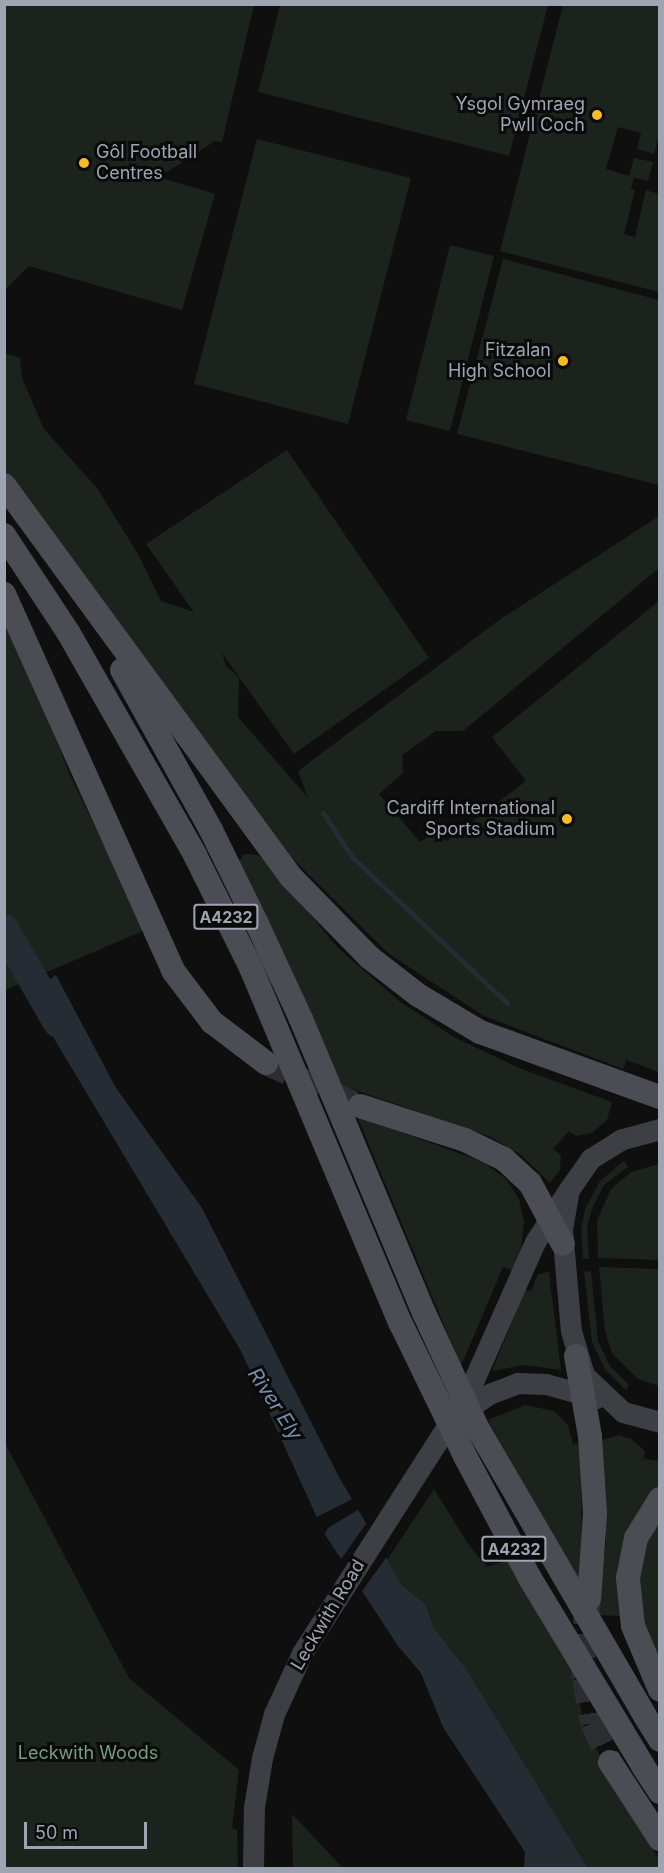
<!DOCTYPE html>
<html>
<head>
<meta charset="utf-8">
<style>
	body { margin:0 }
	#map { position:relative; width:664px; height:1873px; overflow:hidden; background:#0f0f10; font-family:Inter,sans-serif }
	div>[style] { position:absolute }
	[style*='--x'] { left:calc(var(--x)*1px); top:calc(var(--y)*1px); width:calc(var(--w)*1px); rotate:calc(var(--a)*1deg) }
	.green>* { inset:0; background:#1b231c }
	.water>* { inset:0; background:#252c34 }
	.pier>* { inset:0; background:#0f0f10 }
	.stream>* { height:5px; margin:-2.5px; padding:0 2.5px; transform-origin:2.5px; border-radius:2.5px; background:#252c34 }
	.river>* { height:30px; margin:-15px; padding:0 15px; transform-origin:15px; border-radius:15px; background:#252c34 }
	.primary-tunnel>* { height:24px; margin-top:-12px; transform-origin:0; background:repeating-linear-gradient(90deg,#2c2d30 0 24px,transparent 0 36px) }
	.secondary>* { height:21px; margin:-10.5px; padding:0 10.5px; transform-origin:10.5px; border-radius:10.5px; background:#3e3f45 }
	.primary>* { height:24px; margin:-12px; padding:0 12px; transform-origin:12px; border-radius:12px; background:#4c4d54 }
	.primary-bridge>* { height:24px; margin:-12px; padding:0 12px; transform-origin:12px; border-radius:12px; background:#4c4d54 }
	.dots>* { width:16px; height:16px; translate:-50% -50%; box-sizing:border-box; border:3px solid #0a0a0b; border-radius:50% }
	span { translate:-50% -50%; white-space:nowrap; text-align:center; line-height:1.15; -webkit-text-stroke:6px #0a0a0b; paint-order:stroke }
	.shield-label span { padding:2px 4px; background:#0a0a0b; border:2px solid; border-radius:4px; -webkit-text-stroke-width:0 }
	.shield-label { font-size:16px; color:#9fa4b2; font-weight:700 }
	.poi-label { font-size:18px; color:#9fa4b2 }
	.right { translate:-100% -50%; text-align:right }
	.left { translate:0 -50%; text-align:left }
	.street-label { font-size:18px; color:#9fa4b2 }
	.park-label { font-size:18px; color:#769e7b }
	.water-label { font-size:20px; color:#758faf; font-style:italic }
	.frame { position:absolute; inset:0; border:6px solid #9fa4b2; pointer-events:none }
	.scale { position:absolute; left:24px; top:1822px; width:123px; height:27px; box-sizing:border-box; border:3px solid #9fa4b2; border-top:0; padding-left:8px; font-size:18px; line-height:21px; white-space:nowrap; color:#9fa4b2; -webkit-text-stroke:4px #0a0a0b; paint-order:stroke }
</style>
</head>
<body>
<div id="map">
	<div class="green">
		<div style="clip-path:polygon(4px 5px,254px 5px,222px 142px,215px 141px,159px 177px,215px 194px,182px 310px,29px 266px,5px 290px)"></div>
		<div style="clip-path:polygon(280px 5px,548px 5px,509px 156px,258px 92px)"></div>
		<div style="clip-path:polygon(563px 5px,659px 5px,660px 132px,654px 154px,637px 149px,641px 133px,618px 127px,606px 169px,629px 176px,634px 158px,653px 162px,648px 181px,634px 178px,631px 189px,635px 190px,624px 234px,635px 237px,646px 190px,659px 194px,659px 292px,500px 251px)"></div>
		<div style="clip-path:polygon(257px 139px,411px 178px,348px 424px,194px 384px)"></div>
		<div style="clip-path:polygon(450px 245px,494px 256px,450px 431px,406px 420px)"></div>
		<div style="clip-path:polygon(503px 259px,659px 300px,659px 485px,457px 434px)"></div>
		<div style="clip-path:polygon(4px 353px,20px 358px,22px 378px,44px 429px,97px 488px,138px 554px,161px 601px,194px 612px,146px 544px,287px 450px,429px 658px,294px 754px,222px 653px,226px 666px,239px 677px,238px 717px,308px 798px,298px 771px,499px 620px,659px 516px,659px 568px,463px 731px,436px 731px,402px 755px,403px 773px,379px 794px,420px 842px,434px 833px,447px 841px,526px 781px,492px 737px,659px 601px,659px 1072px,626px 1060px,623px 1069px,484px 1016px,389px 954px,290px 856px,5px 485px)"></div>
		<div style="clip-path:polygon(4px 602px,69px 773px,145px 930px,5px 990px)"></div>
		<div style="clip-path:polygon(244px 854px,258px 855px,271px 866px,337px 947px,399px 1001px,454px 1037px,519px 1068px,612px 1102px,607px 1120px,592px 1133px,576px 1136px,569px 1131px,553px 1149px,561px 1155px,560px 1170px,550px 1183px,521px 1155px,491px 1137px,341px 1085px,238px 863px)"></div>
		<div style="clip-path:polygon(357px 1116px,483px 1162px,506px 1179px,519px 1199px,524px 1222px,521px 1250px,513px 1271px,503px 1267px,461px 1366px)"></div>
		<div style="clip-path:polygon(624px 1161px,628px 1167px,604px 1185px,591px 1211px,587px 1229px,589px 1259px,583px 1259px,581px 1229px,585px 1209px,600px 1181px)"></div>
		<div style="clip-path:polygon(659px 1164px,659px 1260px,598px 1258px,597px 1220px,611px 1189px,631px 1172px)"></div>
		<div style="clip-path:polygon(599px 1267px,659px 1269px,659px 1386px,638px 1379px,612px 1353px,605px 1332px)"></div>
		<div style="clip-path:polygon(591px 1271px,598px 1341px,610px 1366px,629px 1385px,626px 1390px,605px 1370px,592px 1342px,584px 1272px)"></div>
		<div style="clip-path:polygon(549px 1272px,561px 1370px,523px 1365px,492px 1371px,525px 1290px,531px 1291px,538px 1274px)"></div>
		<div style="clip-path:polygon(525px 1405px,554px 1411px,568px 1425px,573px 1444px,581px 1443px,582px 1588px,488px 1420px)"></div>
		<div style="clip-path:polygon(619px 1435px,631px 1439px,645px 1451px,644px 1459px,659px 1461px,659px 1485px,655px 1489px,621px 1616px,598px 1615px,595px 1610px,606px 1543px,600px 1441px)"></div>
		<div style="clip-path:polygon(5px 1443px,129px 1678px,239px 1770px,232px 1828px,237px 1830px,238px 1868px,5px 1868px)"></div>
		<div style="clip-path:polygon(434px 1489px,468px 1544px,487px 1567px,508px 1560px,573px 1670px,585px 1729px,659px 1860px,659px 1868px,588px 1868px,467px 1670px,434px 1628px,426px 1605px,402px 1585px,387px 1560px)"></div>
		<div style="clip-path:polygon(659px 1515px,659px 1672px,638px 1610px,640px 1555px)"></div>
		<div style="clip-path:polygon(292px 1814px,343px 1868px,293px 1868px)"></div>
	</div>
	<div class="water">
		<div style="clip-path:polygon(56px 975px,116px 1088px,202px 1208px,339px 1477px,402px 1585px,426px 1605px,434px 1628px,467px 1670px,588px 1868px,524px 1868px,525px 1852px,443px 1727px,421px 1673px,398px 1646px,324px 1533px,241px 1351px,28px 995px)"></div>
	</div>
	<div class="pier">
		<div style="clip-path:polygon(353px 1494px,361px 1508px,328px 1528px,325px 1534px,315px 1518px,352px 1499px)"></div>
		<div style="clip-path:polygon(368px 1521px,388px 1555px,360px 1594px,339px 1562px)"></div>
	</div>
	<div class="stream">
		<div style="--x:323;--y:813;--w:53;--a:56.6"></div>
		<div style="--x:352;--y:857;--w:213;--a:43.3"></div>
	</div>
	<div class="river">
		<div style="--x:4;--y:929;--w:108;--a:60.1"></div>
	</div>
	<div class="primary-tunnel">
		<div style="--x:266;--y:1063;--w:103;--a:24.6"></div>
		<div style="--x:589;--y:1602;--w:33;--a:101"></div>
		<div style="--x:583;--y:1634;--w:44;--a:88.7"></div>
		<div style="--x:584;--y:1678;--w:46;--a:79.9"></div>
		<div style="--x:592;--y:1723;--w:43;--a:65.2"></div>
	</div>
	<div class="secondary">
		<div style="--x:660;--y:1129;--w:39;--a:165"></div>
		<div style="--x:622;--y:1139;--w:36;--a:148"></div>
		<div style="--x:591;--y:1158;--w:38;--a:125"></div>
		<div style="--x:569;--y:1189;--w:41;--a:99.9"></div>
		<div style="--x:562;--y:1229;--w:102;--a:85"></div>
		<div style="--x:571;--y:1331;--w:46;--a:73.5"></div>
		<div style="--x:584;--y:1375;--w:54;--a:43.5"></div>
		<div style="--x:623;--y:1412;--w:38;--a:15"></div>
		<div style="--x:458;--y:1415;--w:37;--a:-34"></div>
		<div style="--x:489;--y:1394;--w:31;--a:-21"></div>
		<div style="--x:518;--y:1383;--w:28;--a:2"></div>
		<div style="--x:546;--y:1384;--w:52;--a:15.6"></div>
		<div style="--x:253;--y:1868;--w:61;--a:-89.1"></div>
		<div style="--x:254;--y:1807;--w:50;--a:-80.7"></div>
		<div style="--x:262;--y:1758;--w:46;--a:-74.7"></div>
		<div style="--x:274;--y:1714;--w:67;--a:-65.3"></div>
		<div style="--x:302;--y:1653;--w:308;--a:-57.4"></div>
		<div style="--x:468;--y:1393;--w:165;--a:-66.1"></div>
		<div style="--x:535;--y:1242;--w:63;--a:-57.3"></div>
	</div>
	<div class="primary">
		<div style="--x:4;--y:485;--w:486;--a:53.8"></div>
		<div style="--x:291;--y:877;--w:112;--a:45.7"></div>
		<div style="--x:369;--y:957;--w:62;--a:37.8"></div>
		<div style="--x:418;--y:995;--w:72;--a:30.8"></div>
		<div style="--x:480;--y:1032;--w:191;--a:19.9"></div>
		<div style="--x:4;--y:535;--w:116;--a:56.6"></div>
		<div style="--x:68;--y:632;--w:257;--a:60.3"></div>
		<div style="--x:195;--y:855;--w:126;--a:63.6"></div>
		<div style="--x:251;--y:968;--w:386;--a:67.2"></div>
		<div style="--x:4;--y:594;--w:414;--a:65.8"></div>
		<div style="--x:174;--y:972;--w:63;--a:52.8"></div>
		<div style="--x:212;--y:1022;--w:68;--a:37.2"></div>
		<div style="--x:122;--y:670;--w:183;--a:60.9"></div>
		<div style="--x:211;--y:830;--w:107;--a:63.9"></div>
		<div style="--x:258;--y:926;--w:102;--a:65.2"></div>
		<div style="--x:301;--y:1019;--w:319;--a:67.3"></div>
		<div style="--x:360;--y:1106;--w:110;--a:17.9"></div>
		<div style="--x:465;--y:1140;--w:43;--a:26"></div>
		<div style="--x:504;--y:1159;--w:35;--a:43"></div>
		<div style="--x:530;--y:1183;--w:69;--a:61.6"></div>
		<div style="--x:576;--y:1356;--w:81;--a:80.1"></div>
		<div style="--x:590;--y:1436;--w:78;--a:86.3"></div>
		<div style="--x:595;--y:1514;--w:85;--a:94"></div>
		<div style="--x:660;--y:1499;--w:46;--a:121.6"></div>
		<div style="--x:636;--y:1538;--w:41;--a:101.3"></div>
		<div style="--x:628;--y:1578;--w:48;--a:84.1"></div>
		<div style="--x:633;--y:1626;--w:69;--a:67.1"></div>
		<div style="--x:645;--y:1716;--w:28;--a:58"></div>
		<div style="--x:610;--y:1762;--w:92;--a:57"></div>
		<div style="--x:643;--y:1766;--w:31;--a:57"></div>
	</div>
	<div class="primary-bridge">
		<div style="--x:424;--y:1313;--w:126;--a:65.1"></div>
		<div style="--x:477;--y:1427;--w:334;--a:59.8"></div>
		<div style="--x:401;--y:1324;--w:147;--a:64.1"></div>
		<div style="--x:465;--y:1456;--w:140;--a:62"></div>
		<div style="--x:531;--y:1580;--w:217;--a:58.9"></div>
	</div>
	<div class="dots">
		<div style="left:597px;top:115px;background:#f5bd22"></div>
		<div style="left:84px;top:163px;background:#f5bd22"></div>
		<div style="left:563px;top:361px;background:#f5bd22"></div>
		<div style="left:567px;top:819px;background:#f5bd22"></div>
	</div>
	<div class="shield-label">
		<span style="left:226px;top:917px">A4232</span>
		<span style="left:514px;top:1549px">A4232</span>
	</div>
	<div class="poi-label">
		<span class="right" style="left:585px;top:115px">Ysgol Gymraeg<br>Pwll Coch</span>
		<span class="left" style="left:96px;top:163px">Gôl Football<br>Centres</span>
		<span class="right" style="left:551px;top:361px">Fitzalan<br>High School</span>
		<span class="right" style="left:555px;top:819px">Cardiff International<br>Sports Stadium</span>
	</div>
	<div class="street-label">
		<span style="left:328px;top:1615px;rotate:-59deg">Leckwith Road</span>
	</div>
	<div class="park-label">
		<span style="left:88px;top:1753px">Leckwith Woods</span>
	</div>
	<div class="water-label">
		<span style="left:275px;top:1404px;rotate:57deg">River Ely</span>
	</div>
	<div class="frame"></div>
	<div class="scale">50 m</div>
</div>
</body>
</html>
